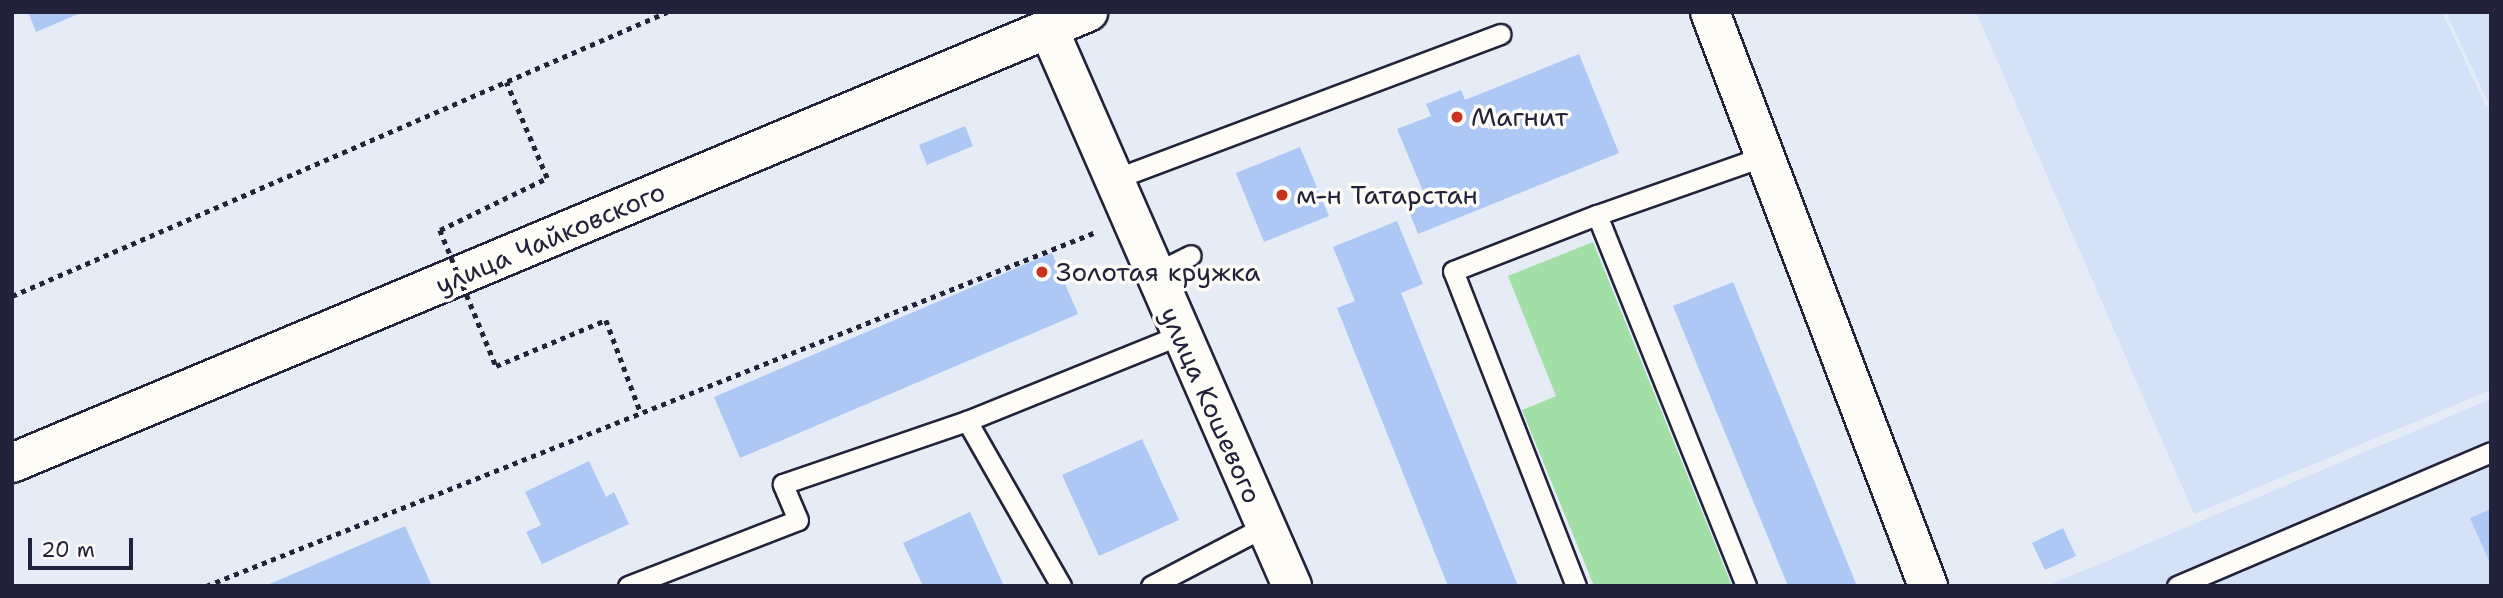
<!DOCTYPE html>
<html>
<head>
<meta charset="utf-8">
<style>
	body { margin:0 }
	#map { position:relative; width:2503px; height:598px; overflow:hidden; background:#e5ecf6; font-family:"Shantell Sans",sans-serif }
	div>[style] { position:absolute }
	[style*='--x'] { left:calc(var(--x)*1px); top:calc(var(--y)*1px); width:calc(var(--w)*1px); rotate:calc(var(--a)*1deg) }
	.built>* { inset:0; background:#d4e1f6 }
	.green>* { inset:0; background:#a1dfa7 }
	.building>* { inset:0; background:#aec8f5 }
	.path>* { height:4.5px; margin-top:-2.25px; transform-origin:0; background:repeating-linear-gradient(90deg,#22223b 0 5px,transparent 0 10px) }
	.roads { filter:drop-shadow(2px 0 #22223b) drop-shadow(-2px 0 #22223b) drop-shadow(0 2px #22223b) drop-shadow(0 -2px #22223b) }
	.service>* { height:19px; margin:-9.5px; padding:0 9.5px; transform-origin:9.5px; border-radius:9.5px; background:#fdfcf7 }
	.tertiary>* { height:38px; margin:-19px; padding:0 19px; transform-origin:19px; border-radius:19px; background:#fdfcf7 }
	.secondary>* { height:38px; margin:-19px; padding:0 19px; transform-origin:19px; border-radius:19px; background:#fdfcf7 }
	.path-bridge>* { height:4.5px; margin-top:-2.25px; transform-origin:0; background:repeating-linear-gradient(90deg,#22223b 0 5px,transparent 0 10px) }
	.dots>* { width:19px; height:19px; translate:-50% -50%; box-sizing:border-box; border:4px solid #fdfcf7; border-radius:50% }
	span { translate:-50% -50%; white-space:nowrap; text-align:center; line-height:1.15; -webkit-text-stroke:7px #fdfcf7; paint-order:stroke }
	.poi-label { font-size:26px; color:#22223b }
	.left { translate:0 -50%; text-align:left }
	.street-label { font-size:26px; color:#22223b }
	.frame { position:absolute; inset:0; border:14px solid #22223b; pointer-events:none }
	.scale { position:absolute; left:28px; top:538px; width:105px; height:32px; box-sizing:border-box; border:4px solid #22223b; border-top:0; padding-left:9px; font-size:21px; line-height:24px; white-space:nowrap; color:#22223b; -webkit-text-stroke:5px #fdfcf7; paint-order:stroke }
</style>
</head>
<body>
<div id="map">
	<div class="built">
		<div style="clip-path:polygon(1976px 12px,2442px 12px,2486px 106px,2491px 105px,2491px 390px,2194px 514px)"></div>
		<div style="clip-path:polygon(2446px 12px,2491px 12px,2491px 102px,2488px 102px)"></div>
		<div style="clip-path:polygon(2491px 399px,2491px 586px,2047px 586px)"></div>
	</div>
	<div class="green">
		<div style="clip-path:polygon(1593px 242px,1732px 586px,1594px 586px,1522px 410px,1556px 396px,1508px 276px)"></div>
	</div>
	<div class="building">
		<div style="clip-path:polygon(28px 12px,83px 12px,36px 32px)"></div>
		<div style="clip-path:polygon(1579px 54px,1619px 153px,1418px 234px,1409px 211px,1428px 203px,1397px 129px,1431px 116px,1426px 104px,1461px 90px,1465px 100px)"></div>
		<div style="clip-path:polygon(965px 126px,973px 146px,927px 165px,919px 145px)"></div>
		<div style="clip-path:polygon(1300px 147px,1329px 216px,1264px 242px,1236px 173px)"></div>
		<div style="clip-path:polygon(1397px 221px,1423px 284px,1401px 293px,1518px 586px,1448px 586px,1337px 308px,1355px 301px,1333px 247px)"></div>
		<div style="clip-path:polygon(1052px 253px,1078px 314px,740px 458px,714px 397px)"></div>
		<div style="clip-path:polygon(1733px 282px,1857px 586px,1788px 586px,1673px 306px)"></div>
		<div style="clip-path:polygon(1142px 439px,1179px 520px,1099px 556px,1062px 475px)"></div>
		<div style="clip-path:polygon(589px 461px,606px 497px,614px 492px,629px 524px,542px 564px,526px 532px,541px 525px,525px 492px)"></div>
		<div style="clip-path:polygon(2491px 509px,2491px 565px,2470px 518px)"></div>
		<div style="clip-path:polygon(970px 512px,1004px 586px,923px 586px,903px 543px)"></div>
		<div style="clip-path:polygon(405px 526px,432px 586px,265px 586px)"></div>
		<div style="clip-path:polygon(2063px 528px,2076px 556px,2045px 570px,2032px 543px)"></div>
	</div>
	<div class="path">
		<div style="--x:440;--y:230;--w:119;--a:-25.9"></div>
		<div style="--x:547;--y:178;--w:104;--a:-113.1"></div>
		<div style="--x:12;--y:296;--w:714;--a:-23.44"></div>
		<div style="--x:496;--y:366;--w:119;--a:-22.7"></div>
		<div style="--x:606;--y:320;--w:99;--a:69.4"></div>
		<div style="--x:206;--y:586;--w:958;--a:-21.69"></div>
	</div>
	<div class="roads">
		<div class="service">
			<div style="--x:1112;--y:180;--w:415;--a:-20.6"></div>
			<div style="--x:1597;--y:215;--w:178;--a:-19.4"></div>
			<div style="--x:1153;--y:274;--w:42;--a:-26.6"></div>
			<div style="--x:967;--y:421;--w:190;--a:60.3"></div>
			<div style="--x:628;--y:586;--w:182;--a:-21.2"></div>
			<div style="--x:798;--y:520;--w:39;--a:-113"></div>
			<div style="--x:783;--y:484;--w:194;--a:-18.9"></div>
			<div style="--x:967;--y:421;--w:230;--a:-22"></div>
			<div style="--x:1151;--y:586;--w:130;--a:-27.6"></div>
			<div style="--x:1576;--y:586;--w:338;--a:-111.3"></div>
			<div style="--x:1453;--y:271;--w:155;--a:-21.3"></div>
			<div style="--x:1597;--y:215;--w:400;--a:68.1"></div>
			<div style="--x:2177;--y:586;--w:341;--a:-23.1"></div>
		</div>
		<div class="tertiary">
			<div style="--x:1710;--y:12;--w:614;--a:69.2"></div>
			<div style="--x:1049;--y:30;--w:607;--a:66.39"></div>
		</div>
		<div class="secondary">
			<div style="--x:12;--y:463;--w:1167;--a:-22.74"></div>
		</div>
	</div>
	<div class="path-bridge">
		<div style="--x:440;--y:230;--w:147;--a:67.6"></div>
	</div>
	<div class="dots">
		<div style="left:1457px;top:117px;background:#c8321e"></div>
		<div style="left:1282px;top:195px;background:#c8321e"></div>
		<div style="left:1042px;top:272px;background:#c8321e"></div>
	</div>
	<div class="poi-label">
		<span class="left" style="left:1471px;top:117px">Магнит</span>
		<span class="left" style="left:1296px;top:195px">м-н Татарстан</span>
		<span class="left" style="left:1056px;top:272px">Золотая кружка</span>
	</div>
	<div class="street-label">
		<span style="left:550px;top:238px;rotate:-23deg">улица Чайковского</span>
		<span style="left:1211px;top:405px;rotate:66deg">улица Кошевого</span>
	</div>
	<div class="frame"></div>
	<div class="scale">20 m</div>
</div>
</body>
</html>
